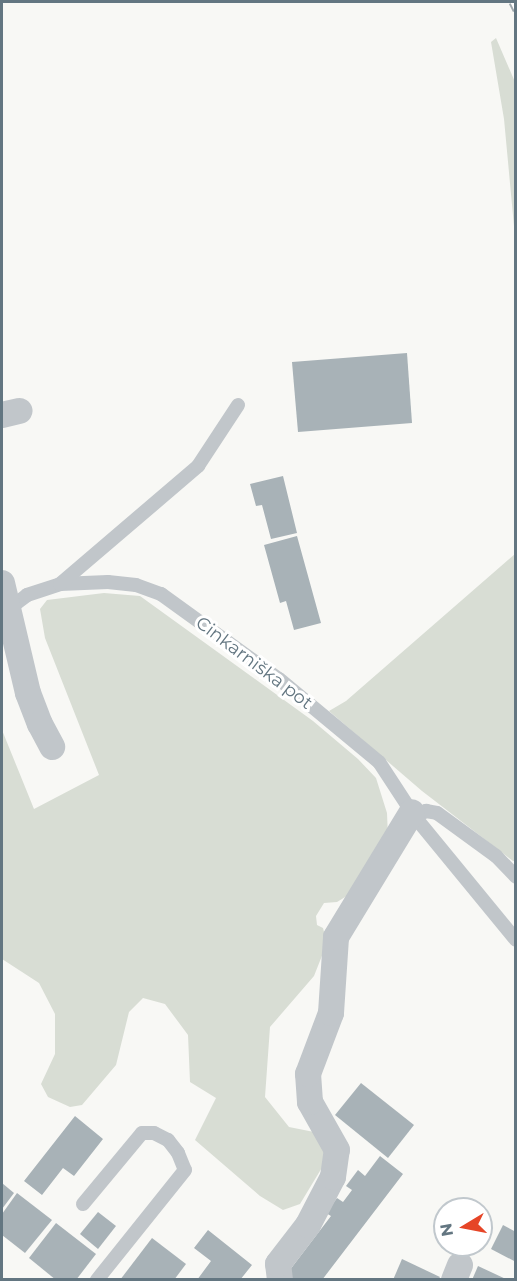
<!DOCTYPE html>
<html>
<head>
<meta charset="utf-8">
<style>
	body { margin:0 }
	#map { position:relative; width:517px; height:1281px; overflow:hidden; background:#f8f8f5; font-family:Montserrat,sans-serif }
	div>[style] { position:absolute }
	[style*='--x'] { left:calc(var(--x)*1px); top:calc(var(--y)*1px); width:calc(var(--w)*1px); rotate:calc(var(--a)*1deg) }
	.green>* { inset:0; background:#d8ddd4 }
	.building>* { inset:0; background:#a8b2b7 }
	.lane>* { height:14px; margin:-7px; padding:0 7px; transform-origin:7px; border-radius:7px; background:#c1c6ca }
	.street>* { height:26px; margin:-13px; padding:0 13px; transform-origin:13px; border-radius:13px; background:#c1c6ca }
	.rail>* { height:7px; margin-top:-3.5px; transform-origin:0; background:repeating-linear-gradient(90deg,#fff 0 14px,#a0a9ae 0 28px); box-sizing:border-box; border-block:2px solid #a0a9ae }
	span { translate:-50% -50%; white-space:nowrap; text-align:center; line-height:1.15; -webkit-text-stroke:6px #fff; paint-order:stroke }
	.street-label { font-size:18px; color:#637681 }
	.frame { position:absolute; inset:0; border:3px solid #637681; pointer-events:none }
	.north { position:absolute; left:433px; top:1197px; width:60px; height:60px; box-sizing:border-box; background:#fff; border:2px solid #c1c8cd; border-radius:50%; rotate:260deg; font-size:16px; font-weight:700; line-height:24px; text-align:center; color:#637681 }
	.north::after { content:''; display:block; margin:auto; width:21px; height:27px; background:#e64527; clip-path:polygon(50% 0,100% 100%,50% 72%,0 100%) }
</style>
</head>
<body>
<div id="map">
	<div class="green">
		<div style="clip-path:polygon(496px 38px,515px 82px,515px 237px,504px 119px,491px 42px)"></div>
		<div style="clip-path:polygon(515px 554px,515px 861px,513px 861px,422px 791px,329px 711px,346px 701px)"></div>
		<div style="clip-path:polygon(104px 593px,140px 596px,313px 721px,358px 759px,376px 778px,387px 813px,388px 837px,350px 894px,337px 902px,324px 903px,316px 916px,317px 925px,323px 928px,327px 943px,314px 976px,270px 1027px,265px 1097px,289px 1127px,314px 1132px,323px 1141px,326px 1161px,300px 1204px,283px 1210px,260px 1196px,195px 1140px,216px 1098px,190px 1082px,188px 1035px,165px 1004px,143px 998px,129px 1012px,116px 1065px,82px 1105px,70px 1107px,48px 1097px,41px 1084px,55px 1054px,55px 1014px,39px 983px,2px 959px,2px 730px,34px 809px,99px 775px,45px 638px,40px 609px,47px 600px)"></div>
	</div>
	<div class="building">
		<div style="clip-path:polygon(407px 353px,412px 423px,298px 432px,292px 362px)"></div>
		<div style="clip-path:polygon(283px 476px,297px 533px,271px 539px,262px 505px,256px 506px,250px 484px)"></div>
		<div style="clip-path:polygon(297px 536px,321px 623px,294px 630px,286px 601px,280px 603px,264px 545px)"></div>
		<div style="clip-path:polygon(361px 1083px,414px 1125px,388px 1158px,335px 1115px)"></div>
		<div style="clip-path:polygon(75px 1116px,103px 1139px,74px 1176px,63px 1168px,42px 1195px,24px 1181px)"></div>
		<div style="clip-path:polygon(380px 1156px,403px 1174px,322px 1280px,291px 1280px,286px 1275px,331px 1216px,326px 1213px,337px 1198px,343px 1202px,352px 1190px,346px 1186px,358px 1170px,365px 1176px)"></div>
		<div style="clip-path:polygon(2px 1183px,14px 1193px,2px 1209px)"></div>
		<div style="clip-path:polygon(17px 1193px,52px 1220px,25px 1253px,2px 1235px,2px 1214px)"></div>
		<div style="clip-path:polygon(98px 1212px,116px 1226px,98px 1249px,80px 1234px)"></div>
		<div style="clip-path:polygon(56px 1223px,96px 1254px,76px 1280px,56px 1280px,29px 1258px)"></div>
		<div style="clip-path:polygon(503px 1225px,516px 1232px,516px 1262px,491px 1249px)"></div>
		<div style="clip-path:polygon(208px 1230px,252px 1265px,240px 1280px,197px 1280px,211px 1261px,194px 1248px)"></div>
		<div style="clip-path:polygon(152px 1238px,186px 1264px,174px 1280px,120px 1280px)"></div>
		<div style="clip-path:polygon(402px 1259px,440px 1277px,438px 1280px,393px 1280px)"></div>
		<div style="clip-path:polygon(478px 1266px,508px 1280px,472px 1280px)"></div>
	</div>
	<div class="lane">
		<div style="--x:60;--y:584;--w:48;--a:-2.4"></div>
		<div style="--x:108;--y:582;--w:28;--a:6"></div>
		<div style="--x:136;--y:585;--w:27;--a:20"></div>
		<div style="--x:161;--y:594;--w:145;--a:35.8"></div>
		<div style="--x:279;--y:679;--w:130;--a:39.7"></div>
		<div style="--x:379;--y:762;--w:66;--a:56.8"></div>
		<div style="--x:415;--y:817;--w:159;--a:50.6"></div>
		<div style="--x:6;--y:611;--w:26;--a:-37"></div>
		<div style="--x:27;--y:595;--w:35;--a:-18"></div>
		<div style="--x:60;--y:584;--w:182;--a:-40.5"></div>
		<div style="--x:198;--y:466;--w:73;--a:-56.7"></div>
		<div style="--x:415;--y:817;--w:13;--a:-29"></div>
		<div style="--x:426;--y:811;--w:11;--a:10"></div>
		<div style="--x:437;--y:813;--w:73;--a:36.1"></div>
		<div style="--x:496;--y:856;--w:29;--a:46"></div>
		<div style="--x:83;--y:1204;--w:92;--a:-50.3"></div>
		<div style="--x:142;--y:1133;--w:12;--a:0"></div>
		<div style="--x:154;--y:1133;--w:16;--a:27"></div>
		<div style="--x:168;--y:1140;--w:16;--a:52"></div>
		<div style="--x:178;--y:1153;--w:18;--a:68"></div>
		<div style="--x:185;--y:1170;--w:141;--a:128.7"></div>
	</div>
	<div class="street">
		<div style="--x:2;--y:415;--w:18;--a:-13"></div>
		<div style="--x:2;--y:583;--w:113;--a:76.7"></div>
		<div style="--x:28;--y:693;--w:33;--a:69"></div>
		<div style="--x:40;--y:724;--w:26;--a:62"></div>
		<div style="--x:280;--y:1280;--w:16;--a:-97"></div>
		<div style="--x:278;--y:1264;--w:49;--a:-52.4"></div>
		<div style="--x:308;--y:1225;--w:54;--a:-62.5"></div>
		<div style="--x:333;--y:1177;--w:27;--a:-82"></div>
		<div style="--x:337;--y:1150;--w:55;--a:-119.4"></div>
		<div style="--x:310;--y:1102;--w:28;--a:-94"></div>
		<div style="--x:308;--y:1074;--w:65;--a:-69.3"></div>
		<div style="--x:331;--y:1013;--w:76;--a:-86.2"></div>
		<div style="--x:336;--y:937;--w:146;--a:-58.7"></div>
		<div style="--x:454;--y:1280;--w:16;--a:-68"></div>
	</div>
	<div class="rail">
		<div style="--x:512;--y:2;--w:9;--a:63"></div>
	</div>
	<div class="street-label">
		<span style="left:254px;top:663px;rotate:37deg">Cinkarniška pot</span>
	</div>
	<div class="frame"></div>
	<div class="north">N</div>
</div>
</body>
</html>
